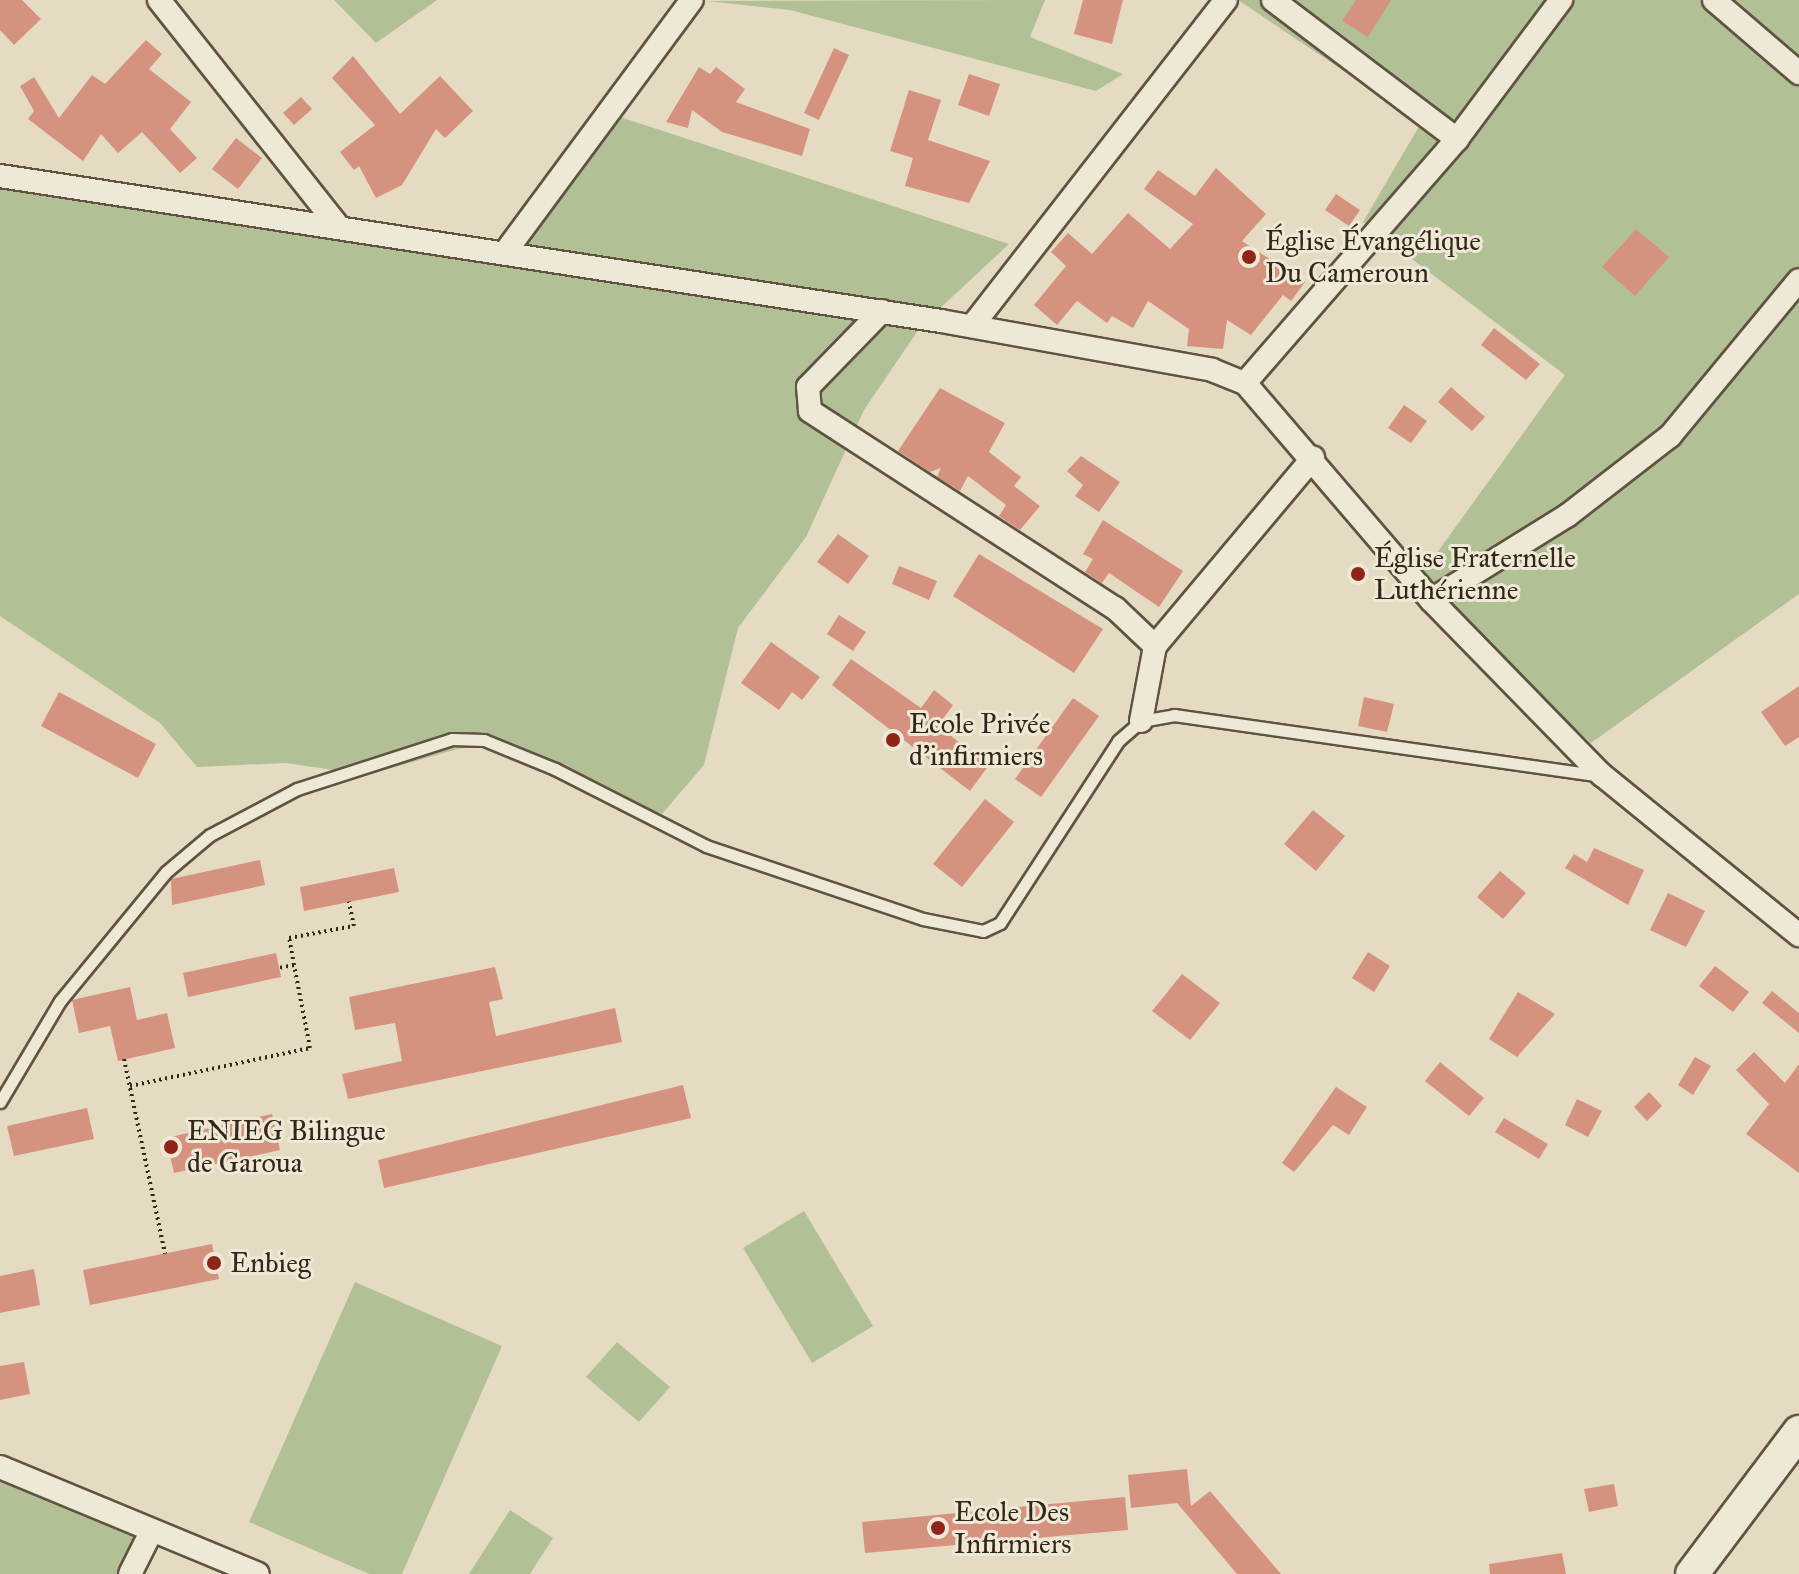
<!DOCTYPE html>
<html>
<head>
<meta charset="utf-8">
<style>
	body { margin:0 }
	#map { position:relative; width:1799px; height:1574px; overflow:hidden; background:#e5dbc2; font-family:"IM FELL Great Primer",serif }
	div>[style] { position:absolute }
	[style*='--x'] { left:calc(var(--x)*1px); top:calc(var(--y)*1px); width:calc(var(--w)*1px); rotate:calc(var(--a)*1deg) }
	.green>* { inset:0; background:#b2c195 }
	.building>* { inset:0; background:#d5937f }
	.path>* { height:4px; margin-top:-2px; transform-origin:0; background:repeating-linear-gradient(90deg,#342618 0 2px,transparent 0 6px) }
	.roads { filter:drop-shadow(2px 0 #605342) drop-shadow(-2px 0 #605342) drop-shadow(0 2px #605342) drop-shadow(0 -2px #605342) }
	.lane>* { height:11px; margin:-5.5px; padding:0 5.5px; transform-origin:5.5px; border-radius:5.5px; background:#eee8d7 }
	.street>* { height:22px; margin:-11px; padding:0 11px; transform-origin:11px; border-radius:11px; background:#eee8d7 }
	.secondary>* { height:32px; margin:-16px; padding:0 16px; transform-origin:16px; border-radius:16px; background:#eee8d7 }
	.dots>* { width:22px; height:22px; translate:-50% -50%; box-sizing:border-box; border:4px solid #eee8d7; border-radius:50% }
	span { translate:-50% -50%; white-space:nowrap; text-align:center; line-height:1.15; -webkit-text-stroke:6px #eee8d7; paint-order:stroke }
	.poi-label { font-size:28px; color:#342618 }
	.left { translate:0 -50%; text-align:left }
</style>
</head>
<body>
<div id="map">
	<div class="green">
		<div style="clip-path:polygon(334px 0,437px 0,376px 43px)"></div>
		<div style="clip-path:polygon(1045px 0,1030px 37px,1123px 74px,1096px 91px,790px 10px,707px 1px)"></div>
		<div style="clip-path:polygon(1238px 0,1799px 0,1799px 594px,1591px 743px,1416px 582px,1565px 375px,1363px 222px,1421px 123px)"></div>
		<div style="clip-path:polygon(614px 115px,1009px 244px,921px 326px,864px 410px,806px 537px,738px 628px,704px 765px,662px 814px,475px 744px,367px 775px,286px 763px,197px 767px,160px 723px,0 616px,0 175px,308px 222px,509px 241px)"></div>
		<div style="clip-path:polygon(804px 1211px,873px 1326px,812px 1363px,743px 1248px)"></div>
		<div style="clip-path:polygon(355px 1282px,502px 1346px,402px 1574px,369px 1574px,249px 1522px)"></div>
		<div style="clip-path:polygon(617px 1342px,670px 1387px,639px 1422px,586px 1377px)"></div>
		<div style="clip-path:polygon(0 1475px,158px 1545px,144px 1574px,0 1574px)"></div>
		<div style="clip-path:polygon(510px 1510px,553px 1538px,530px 1574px,469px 1574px)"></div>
	</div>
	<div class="building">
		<div style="clip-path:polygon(0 0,22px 0,41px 19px,14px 45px,0 30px)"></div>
		<div style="clip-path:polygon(1083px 0,1123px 0,1112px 44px,1074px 34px)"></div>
		<div style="clip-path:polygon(1356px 0,1391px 0,1368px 37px,1342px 21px)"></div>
		<div style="clip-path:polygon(146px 40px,162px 54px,149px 69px,191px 102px,170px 129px,197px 158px,180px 173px,142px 132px,118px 153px,101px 134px,83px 161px,28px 119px,34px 111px,20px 86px,34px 77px,59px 118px,92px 75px,105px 84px)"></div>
		<div style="clip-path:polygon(834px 48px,849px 55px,819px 120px,804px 113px)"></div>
		<div style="clip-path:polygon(353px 56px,400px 114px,440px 76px,473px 111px,445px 138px,436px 129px,402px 185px,376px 198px,359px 166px,354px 170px,340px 152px,375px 125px,332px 78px)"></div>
		<div style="clip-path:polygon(699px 67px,710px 74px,716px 67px,745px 89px,736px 102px,810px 129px,802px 156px,722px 132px,692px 110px,688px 128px,666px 122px)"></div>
		<div style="clip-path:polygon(969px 74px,1000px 84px,989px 116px,958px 105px)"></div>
		<div style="clip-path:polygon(909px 90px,941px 100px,928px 140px,990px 161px,969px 203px,905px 186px,913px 158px,890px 151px)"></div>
		<div style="clip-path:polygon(301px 97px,312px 109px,294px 125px,283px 113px)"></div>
		<div style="clip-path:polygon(236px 138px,262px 158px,238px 189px,212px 169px)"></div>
		<div style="clip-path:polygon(1216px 168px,1266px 214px,1242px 241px,1305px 282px,1291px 301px,1283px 295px,1251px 335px,1227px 320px,1223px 349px,1187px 346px,1189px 329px,1148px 301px,1133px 328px,1112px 316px,1107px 323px,1077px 301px,1057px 325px,1034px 305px,1066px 266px,1051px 252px,1068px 233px,1092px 254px,1128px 213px,1170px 249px,1193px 224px,1144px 189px,1158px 170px,1195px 196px)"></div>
		<div style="clip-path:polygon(1336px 194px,1360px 210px,1349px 226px,1325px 210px)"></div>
		<div style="clip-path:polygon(1636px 229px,1669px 257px,1635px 296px,1602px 267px)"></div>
		<div style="clip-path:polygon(1494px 328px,1540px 364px,1526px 380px,1481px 345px)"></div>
		<div style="clip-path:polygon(1451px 387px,1485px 417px,1472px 431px,1438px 402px)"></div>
		<div style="clip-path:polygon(940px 388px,1005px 423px,989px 452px,1021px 477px,1014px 486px,1040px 506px,1020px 530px,999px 516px,1006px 505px,968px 476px,960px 491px,937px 477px,941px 468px,930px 472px,898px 451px)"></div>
		<div style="clip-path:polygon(1404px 405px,1427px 421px,1411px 443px,1388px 428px)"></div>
		<div style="clip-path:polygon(1081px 456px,1120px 482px,1099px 512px,1075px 496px,1083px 485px,1067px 471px)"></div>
		<div style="clip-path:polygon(1103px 520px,1183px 571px,1159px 607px,1109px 573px,1102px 583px,1085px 572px,1093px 559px,1083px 554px)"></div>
		<div style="clip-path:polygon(838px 534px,869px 556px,848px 584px,817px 562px)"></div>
		<div style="clip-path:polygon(979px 554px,1103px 629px,1074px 673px,953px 596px)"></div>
		<div style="clip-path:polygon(899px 566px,937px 581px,929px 600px,892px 584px)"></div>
		<div style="clip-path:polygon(839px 615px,866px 632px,853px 651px,827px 634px)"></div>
		<div style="clip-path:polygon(771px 642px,820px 677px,802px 700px,792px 692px,779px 710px,741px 683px)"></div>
		<div style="clip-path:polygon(851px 659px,921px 708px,934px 690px,953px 705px,938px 726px,989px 765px,970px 791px,832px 685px)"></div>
		<div style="clip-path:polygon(1799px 686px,1799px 737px,1785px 746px,1761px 712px)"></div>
		<div style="clip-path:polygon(59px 692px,156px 744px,138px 778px,41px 726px)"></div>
		<div style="clip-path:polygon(1364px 697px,1394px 704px,1387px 732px,1358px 726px)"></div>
		<div style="clip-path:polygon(1073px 698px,1099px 716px,1041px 797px,1015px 779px)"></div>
		<div style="clip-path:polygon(985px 799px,1014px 822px,962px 887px,933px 864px)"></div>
		<div style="clip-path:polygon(1313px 810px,1345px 836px,1316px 871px,1284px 844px)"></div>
		<div style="clip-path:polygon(1594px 848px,1644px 870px,1628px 905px,1565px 868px,1574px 854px,1587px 862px)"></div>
		<div style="clip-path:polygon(260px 860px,265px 885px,172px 905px,171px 879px)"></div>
		<div style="clip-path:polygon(394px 868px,399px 892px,304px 911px,300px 887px)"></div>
		<div style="clip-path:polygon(1500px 871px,1526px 893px,1503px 919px,1477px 897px)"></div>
		<div style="clip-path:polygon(1668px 893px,1705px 911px,1686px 947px,1650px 930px)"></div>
		<div style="clip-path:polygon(1368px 952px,1390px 966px,1374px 992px,1352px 978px)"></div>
		<div style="clip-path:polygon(276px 953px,281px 977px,188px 997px,183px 973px)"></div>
		<div style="clip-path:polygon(1715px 966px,1749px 992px,1733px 1012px,1699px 986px)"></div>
		<div style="clip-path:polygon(495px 967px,503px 999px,489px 1002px,496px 1036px,615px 1008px,622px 1042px,348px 1099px,342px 1074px,402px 1061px,395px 1023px,355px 1030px,349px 997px)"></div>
		<div style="clip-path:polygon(1182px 974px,1220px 1003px,1190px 1040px,1152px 1011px)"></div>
		<div style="clip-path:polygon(130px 987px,137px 1020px,167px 1013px,175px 1048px,118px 1061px,110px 1026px,79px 1033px,72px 1000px)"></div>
		<div style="clip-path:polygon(1772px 991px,1799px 1013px,1799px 1033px,1762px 1003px)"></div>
		<div style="clip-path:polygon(1518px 992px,1555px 1014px,1517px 1057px,1489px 1039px)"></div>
		<div style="clip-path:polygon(1754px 1052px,1785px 1083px,1799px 1064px,1799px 1173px,1746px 1134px,1769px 1104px,1736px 1070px)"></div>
		<div style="clip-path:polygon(1695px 1057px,1711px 1066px,1693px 1095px,1678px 1085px)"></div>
		<div style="clip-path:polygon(1440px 1062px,1484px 1098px,1469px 1116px,1425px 1081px)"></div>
		<div style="clip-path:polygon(683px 1085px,691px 1118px,384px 1188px,378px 1160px)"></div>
		<div style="clip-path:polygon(1336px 1087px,1367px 1107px,1349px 1135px,1333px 1125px,1294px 1172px,1282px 1163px)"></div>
		<div style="clip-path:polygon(1649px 1092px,1662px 1106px,1647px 1121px,1634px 1107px)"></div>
		<div style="clip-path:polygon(1577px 1099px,1602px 1111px,1588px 1137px,1565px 1125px)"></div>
		<div style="clip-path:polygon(87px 1108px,94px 1139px,14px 1156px,7px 1126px)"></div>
		<div style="clip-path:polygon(272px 1114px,280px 1150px,174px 1173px,166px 1138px)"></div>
		<div style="clip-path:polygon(1504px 1118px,1548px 1144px,1539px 1159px,1495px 1132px)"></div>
		<div style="clip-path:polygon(212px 1244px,219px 1279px,90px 1305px,83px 1270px)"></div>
		<div style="clip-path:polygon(34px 1269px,40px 1305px,0 1313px,0 1276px)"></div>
		<div style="clip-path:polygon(24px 1362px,30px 1394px,0 1400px,0 1366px)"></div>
		<div style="clip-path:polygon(1187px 1469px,1191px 1506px,1210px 1491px,1281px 1574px,1237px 1574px,1177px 1503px,1131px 1508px,1128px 1475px)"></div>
		<div style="clip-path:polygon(1614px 1484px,1618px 1506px,1589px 1512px,1584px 1489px)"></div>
		<div style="clip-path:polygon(1125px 1497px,1128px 1530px,865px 1553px,862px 1522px)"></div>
		<div style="clip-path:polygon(1562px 1553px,1566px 1574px,1490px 1574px,1489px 1564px)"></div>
	</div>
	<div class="path">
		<div style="--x:294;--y:965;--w:27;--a:-100"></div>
		<div style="--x:289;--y:938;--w:66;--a:-10.5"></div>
		<div style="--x:354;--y:926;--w:25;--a:-102"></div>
		<div style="--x:124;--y:1059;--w:199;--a:78.1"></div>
		<div style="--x:130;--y:1086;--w:184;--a:-11.9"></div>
		<div style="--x:310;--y:1048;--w:85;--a:-100.9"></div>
		<div style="--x:294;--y:965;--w:15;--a:169"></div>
	</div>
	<div class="roads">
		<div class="lane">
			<div style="--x:0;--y:1102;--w:117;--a:-59.3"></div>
			<div style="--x:60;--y:1001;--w:167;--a:-50.6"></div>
			<div style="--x:166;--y:872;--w:57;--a:-40.1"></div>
			<div style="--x:210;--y:835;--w:98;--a:-27.9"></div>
			<div style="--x:297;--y:789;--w:163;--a:-17.9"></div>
			<div style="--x:452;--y:739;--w:32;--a:2"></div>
			<div style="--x:484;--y:740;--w:77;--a:22.2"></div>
			<div style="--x:555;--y:769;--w:169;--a:27"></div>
			<div style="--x:706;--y:846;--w:229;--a:18.6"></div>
			<div style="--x:923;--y:919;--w:61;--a:11.3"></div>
			<div style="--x:983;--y:931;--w:19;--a:-25"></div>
			<div style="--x:1000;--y:923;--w:217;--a:-57"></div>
			<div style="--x:1118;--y:741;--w:30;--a:-41"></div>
			<div style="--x:1141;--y:721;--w:34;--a:-10"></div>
			<div style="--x:1174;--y:715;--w:427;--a:8.1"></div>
		</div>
		<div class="street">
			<div style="--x:159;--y:0;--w:285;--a:51.6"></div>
			<div style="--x:1273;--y:0;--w:231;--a:37.1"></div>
			<div style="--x:1714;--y:0;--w:112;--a:40.7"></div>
			<div style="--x:0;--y:176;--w:952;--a:8.76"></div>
			<div style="--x:941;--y:321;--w:275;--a:10.2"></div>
			<div style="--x:1212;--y:370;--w:35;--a:22"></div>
			<div style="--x:1245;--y:383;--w:286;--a:49.4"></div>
			<div style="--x:1431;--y:600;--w:245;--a:45.7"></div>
			<div style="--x:1602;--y:775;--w:254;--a:39.1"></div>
			<div style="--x:506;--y:251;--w:312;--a:-53.5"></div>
			<div style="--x:882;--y:311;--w:106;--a:134.2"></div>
			<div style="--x:808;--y:387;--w:24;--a:85"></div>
			<div style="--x:810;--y:411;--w:363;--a:32.9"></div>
			<div style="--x:1115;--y:608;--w:55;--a:43.5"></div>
			<div style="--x:972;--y:326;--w:413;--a:-52.1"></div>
			<div style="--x:1245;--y:383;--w:323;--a:-49"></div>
			<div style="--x:1457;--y:139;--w:174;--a:-53.2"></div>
			<div style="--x:1431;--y:600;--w:161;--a:-31.8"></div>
			<div style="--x:1568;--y:515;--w:129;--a:-37.8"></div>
			<div style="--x:1670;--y:436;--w:202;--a:-50.4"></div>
			<div style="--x:1141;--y:721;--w:76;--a:-79.4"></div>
			<div style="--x:1155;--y:646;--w:246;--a:-50"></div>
			<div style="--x:0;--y:1467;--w:279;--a:22.5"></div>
			<div style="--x:130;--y:1574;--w:45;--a:-63.4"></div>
		</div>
		<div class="secondary">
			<div style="--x:1692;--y:1574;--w:178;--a:-53"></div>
		</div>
	</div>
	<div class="dots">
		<div style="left:1249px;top:257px;background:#8f2418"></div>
		<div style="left:1358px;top:574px;background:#8f2418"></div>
		<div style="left:893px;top:740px;background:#8f2418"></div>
		<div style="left:171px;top:1147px;background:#8f2418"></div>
		<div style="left:214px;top:1263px;background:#8f2418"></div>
		<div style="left:938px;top:1528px;background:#8f2418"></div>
	</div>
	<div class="poi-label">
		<span class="left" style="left:1265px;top:257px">Église Évangélique<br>Du Cameroun</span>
		<span class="left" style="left:1374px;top:574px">Église Fraternelle<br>Luthérienne</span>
		<span class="left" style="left:909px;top:740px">Ecole Privée<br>d'infirmiers</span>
		<span class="left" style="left:187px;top:1147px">ENIEG Bilingue<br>de Garoua</span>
		<span class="left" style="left:230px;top:1263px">Enbieg</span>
		<span class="left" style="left:954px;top:1528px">Ecole Des<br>Infirmiers</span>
	</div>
</div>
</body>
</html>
